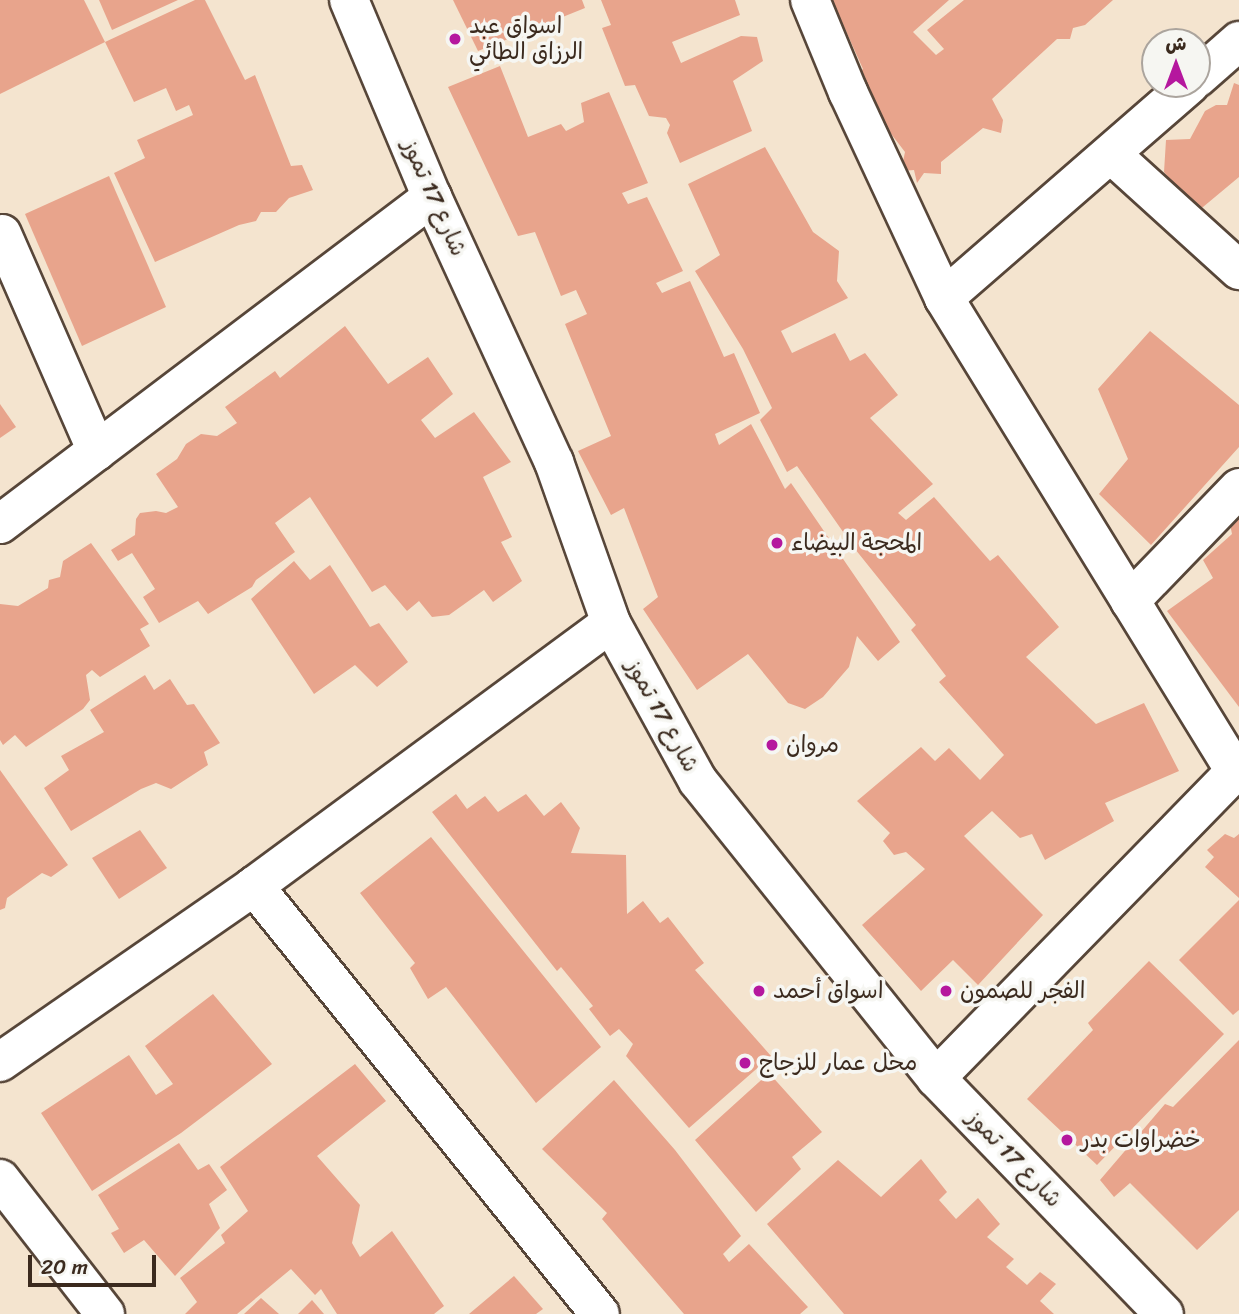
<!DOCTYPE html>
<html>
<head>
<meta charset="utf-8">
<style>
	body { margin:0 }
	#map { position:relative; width:1239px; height:1314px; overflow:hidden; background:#f4e4cf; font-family:Sriracha,"Playpen Sans Arabic",sans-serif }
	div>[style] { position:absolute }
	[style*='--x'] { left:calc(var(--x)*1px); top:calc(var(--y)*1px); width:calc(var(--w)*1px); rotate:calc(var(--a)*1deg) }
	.building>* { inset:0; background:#e8a48c }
	.roads { filter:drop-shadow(2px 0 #574639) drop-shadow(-2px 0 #574639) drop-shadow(0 2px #574639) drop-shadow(0 -2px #574639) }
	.minor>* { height:38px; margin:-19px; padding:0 19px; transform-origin:19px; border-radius:19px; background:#fff }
	.dots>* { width:19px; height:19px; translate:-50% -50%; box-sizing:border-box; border:4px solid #f6f6f2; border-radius:50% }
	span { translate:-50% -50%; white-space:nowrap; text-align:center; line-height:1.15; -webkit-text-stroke:7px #f6f6f2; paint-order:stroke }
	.poi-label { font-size:23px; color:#3b2a1e }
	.left { translate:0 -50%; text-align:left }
	.street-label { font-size:23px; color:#3b2a1e }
	.north { position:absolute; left:1141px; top:28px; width:70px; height:70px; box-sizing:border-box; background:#f6f6f2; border:2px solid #aba49d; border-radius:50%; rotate:0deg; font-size:19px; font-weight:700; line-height:28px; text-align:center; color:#3b2a1e }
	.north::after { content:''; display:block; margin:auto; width:24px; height:32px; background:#b5179e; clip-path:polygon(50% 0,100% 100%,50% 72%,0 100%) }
	.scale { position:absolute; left:28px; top:1255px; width:128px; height:32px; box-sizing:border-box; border:4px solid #3b2a1e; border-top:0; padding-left:9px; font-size:21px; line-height:24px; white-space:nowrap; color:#3b2a1e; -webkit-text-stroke:5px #f6f6f2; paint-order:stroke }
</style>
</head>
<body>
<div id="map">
	<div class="building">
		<div style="clip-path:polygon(0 0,84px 0,105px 42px,0 94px)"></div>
		<div style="clip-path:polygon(99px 0,178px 0,112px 30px)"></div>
		<div style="clip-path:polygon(195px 0,205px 0,245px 80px,255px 75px,291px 166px,302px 165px,313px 190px,289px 198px,276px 212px,261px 212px,256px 221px,239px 225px,155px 262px,114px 173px,145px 158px,137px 140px,193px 115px,189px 105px,176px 111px,166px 88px,134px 102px,105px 42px)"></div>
		<div style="clip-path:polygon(453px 0,582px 0,585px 8px,478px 51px)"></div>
		<div style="clip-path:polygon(601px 0,735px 0,740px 15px,672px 42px,681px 63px,741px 36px,757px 37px,763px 61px,733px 81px,752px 131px,680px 163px,667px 133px,670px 125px,666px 118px,649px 116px,635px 85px,625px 86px,602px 28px,611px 25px)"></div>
		<div style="clip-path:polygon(832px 0,949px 0,913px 32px,936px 55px,944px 49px,927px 30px,964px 0,1113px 0,1085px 25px,1073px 28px,1070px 39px,1057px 39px,992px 99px,1003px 120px,1001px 133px,983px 128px,941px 162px,941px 174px,924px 173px,917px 183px,914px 170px,901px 171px,905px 152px,850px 80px,863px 69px)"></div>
		<div style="clip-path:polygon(500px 66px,528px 137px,561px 124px,566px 131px,584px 122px,581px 103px,609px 92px,648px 183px,622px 193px,628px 204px,647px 197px,683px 271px,656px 283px,662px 293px,690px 281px,724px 357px,734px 353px,760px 413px,715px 434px,719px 445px,751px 424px,785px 489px,791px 483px,900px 642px,878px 661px,857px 636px,849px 667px,823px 697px,805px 709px,788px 703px,748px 654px,697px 690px,643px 609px,658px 597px,624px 508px,611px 515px,578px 451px,611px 436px,565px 324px,587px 314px,576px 290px,561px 296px,535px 232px,518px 236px,448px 87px)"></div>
		<div style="clip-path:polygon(1234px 83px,1239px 85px,1239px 177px,1197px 212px,1164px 172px,1166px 140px,1190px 139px,1205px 111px,1216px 105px,1227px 105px)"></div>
		<div style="clip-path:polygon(765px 147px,813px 232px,839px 251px,837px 281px,848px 298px,781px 331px,792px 353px,835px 333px,850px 361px,865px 353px,898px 395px,870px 418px,933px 484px,898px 513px,906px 520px,934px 497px,990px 561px,998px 555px,1059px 627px,1026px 657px,1096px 724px,1144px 703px,1179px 771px,1105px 803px,1114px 821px,1045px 860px,1032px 834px,1020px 838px,992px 811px,964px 836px,1043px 915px,978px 985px,953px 960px,921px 991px,862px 925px,925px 869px,906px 852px,894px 855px,883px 841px,890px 833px,857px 801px,921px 747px,935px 761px,949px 748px,980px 780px,1004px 755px,939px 682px,946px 676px,911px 630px,916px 625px,855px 549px,797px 466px,787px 472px,760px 420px,772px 408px,743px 349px,695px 271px,720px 255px,688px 184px)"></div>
		<div style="clip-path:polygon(109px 176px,166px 307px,82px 346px,25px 214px)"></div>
		<div style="clip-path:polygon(345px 326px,388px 384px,428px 357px,453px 394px,421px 420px,435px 438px,474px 412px,511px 462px,483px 477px,512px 537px,501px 542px,522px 581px,493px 602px,484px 590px,449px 615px,432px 617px,419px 601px,407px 611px,385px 585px,372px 592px,310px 497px,275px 523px,295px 552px,256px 580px,252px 587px,208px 614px,198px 601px,159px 623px,143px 597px,155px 589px,132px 553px,118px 561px,111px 550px,135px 535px,136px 519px,140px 513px,156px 511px,166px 513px,178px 507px,156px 474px,177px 459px,186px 444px,201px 434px,217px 436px,237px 423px,225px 407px,275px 371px,280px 378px)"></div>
		<div style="clip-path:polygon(1150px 331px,1239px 405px,1239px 447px,1151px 545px,1099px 494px,1128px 459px,1098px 389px)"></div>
		<div style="clip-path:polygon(0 404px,16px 427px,0 438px)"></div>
		<div style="clip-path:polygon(1239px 511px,1239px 707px,1167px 611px,1213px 578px,1203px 560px,1232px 534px,1230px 524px)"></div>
		<div style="clip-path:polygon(91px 543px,149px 624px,140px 629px,150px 646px,100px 677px,92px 670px,86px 675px,90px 700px,83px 709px,26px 747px,15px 735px,3px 745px,0 740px,0 604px,18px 606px,48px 588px,49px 580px,60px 577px,63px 561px)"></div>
		<div style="clip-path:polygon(294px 561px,310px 580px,330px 565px,370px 627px,379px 623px,408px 662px,377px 687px,355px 665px,314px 694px,251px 599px)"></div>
		<div style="clip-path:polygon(145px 675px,154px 690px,170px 679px,187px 705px,194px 704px,220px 743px,204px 752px,208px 765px,171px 789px,156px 783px,141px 789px,71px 831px,44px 788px,69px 770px,61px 756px,104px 732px,90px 710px)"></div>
		<div style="clip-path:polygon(0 770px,68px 865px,51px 877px,42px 873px,7px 898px,5px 908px,0 910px)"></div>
		<div style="clip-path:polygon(456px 794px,467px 809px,485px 796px,498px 812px,526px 794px,544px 816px,561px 802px,580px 828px,571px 853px,626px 855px,627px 914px,643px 901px,660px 923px,668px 917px,704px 963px,695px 970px,771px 1056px,689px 1128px,626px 1056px,633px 1044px,619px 1029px,610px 1036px,589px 1009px,593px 1006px,561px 967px,557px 971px,432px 812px)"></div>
		<div style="clip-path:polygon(140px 830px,167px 868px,119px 899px,92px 858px)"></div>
		<div style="clip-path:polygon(1225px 834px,1234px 838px,1239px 834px,1239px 898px,1205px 867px,1214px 857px,1207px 850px)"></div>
		<div style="clip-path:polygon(431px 837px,601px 1047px,536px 1103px,446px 987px,428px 999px,410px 968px,415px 963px,360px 893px)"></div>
		<div style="clip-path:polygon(1239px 900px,1239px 1010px,1233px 1015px,1179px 960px)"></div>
		<div style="clip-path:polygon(1149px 961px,1224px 1034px,1097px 1165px,1027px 1099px,1093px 1030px,1088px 1023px)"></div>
		<div style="clip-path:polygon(213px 994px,272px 1064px,181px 1133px,92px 1191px,41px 1113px,129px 1055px,156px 1095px,173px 1084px,145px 1046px)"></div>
		<div style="clip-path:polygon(1239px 1040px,1239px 1210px,1197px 1250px,1130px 1183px,1114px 1197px,1100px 1180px,1165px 1104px,1173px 1107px)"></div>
		<div style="clip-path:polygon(355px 1064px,386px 1101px,317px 1156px,360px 1205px,352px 1243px,360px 1257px,392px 1231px,444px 1306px,434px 1314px,337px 1314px,321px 1289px,315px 1295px,291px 1269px,237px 1314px,185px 1314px,197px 1302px,180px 1278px,225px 1243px,221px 1235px,248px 1211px,220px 1167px)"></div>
		<div style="clip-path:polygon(769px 1073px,822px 1132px,792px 1157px,801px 1169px,756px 1212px,695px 1140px)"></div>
		<div style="clip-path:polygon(614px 1080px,675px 1150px,741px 1236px,723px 1254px,729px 1262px,749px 1244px,808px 1307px,800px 1314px,684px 1314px,602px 1219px,607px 1213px,542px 1149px)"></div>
		<div style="clip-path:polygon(179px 1143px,198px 1170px,209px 1164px,227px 1190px,209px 1204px,220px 1228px,175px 1276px,144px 1240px,124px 1253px,111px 1233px,119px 1229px,98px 1195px)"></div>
		<div style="clip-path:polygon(921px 1159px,947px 1192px,939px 1200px,956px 1219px,978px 1198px,1000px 1224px,987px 1237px,1014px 1259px,1006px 1267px,1027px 1285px,1040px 1272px,1056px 1284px,1040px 1301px,1054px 1314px,844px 1314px,767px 1224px,838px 1160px,881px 1197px)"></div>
		<div style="clip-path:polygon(514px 1276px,543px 1309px,536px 1314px,469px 1314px)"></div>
		<div style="clip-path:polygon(261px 1298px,279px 1314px,244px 1314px)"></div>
		<div style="clip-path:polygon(312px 1300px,324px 1314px,298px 1314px)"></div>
	</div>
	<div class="roads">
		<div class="minor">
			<div style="--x:349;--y:0;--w:214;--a:67.2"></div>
			<div style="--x:432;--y:197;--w:292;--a:65.3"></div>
			<div style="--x:554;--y:462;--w:171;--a:70.5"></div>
			<div style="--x:611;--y:623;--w:180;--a:61.2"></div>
			<div style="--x:698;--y:781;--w:381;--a:51.3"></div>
			<div style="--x:936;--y:1078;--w:328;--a:46"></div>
			<div style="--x:810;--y:0;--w:100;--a:67.6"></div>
			<div style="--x:848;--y:92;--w:227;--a:65"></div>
			<div style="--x:944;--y:298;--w:555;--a:58.4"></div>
			<div style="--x:1197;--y:78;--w:56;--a:-41.4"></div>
			<div style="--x:1111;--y:154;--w:173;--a:42.2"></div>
			<div style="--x:2;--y:234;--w:237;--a:66.4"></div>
			<div style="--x:944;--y:298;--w:326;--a:-41"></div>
			<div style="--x:0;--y:524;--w:542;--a:-37.12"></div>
			<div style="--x:1130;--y:601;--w:157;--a:-46"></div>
			<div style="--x:254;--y:886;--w:550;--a:51.05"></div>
			<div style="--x:0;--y:1062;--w:309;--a:-34.7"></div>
			<div style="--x:254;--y:886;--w:443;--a:-36.4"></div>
			<div style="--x:936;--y:1078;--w:433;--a:-45.7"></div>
			<div style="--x:0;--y:1179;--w:171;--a:52.1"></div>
		</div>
	</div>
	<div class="dots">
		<div style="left:455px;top:39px;background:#b5179e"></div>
		<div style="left:777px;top:543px;background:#b5179e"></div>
		<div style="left:772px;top:745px;background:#b5179e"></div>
		<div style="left:759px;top:991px;background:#b5179e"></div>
		<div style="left:946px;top:991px;background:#b5179e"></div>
		<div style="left:745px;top:1063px;background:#b5179e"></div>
		<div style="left:1067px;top:1140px;background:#b5179e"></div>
	</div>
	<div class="poi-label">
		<span class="left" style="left:469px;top:39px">اسواق عبد<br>الرزاق الطائي</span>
		<span class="left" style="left:791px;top:543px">المحجة البيضاء</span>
		<span class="left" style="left:786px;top:745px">مروان</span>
		<span class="left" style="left:773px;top:991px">اسواق أحمد</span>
		<span class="left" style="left:960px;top:991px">الفجر للصمون</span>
		<span class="left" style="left:759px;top:1063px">محل عمار للزجاج</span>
		<span class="left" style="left:1081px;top:1140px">خضراوات بدر</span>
	</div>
	<div class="street-label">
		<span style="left:434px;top:198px;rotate:66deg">شارع 17 تموز</span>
		<span style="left:662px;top:716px;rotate:61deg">شارع 17 تموز</span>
		<span style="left:1014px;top:1159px;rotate:46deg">شارع 17 تموز</span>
	</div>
	<div class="north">ش</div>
	<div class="scale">20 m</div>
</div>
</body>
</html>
